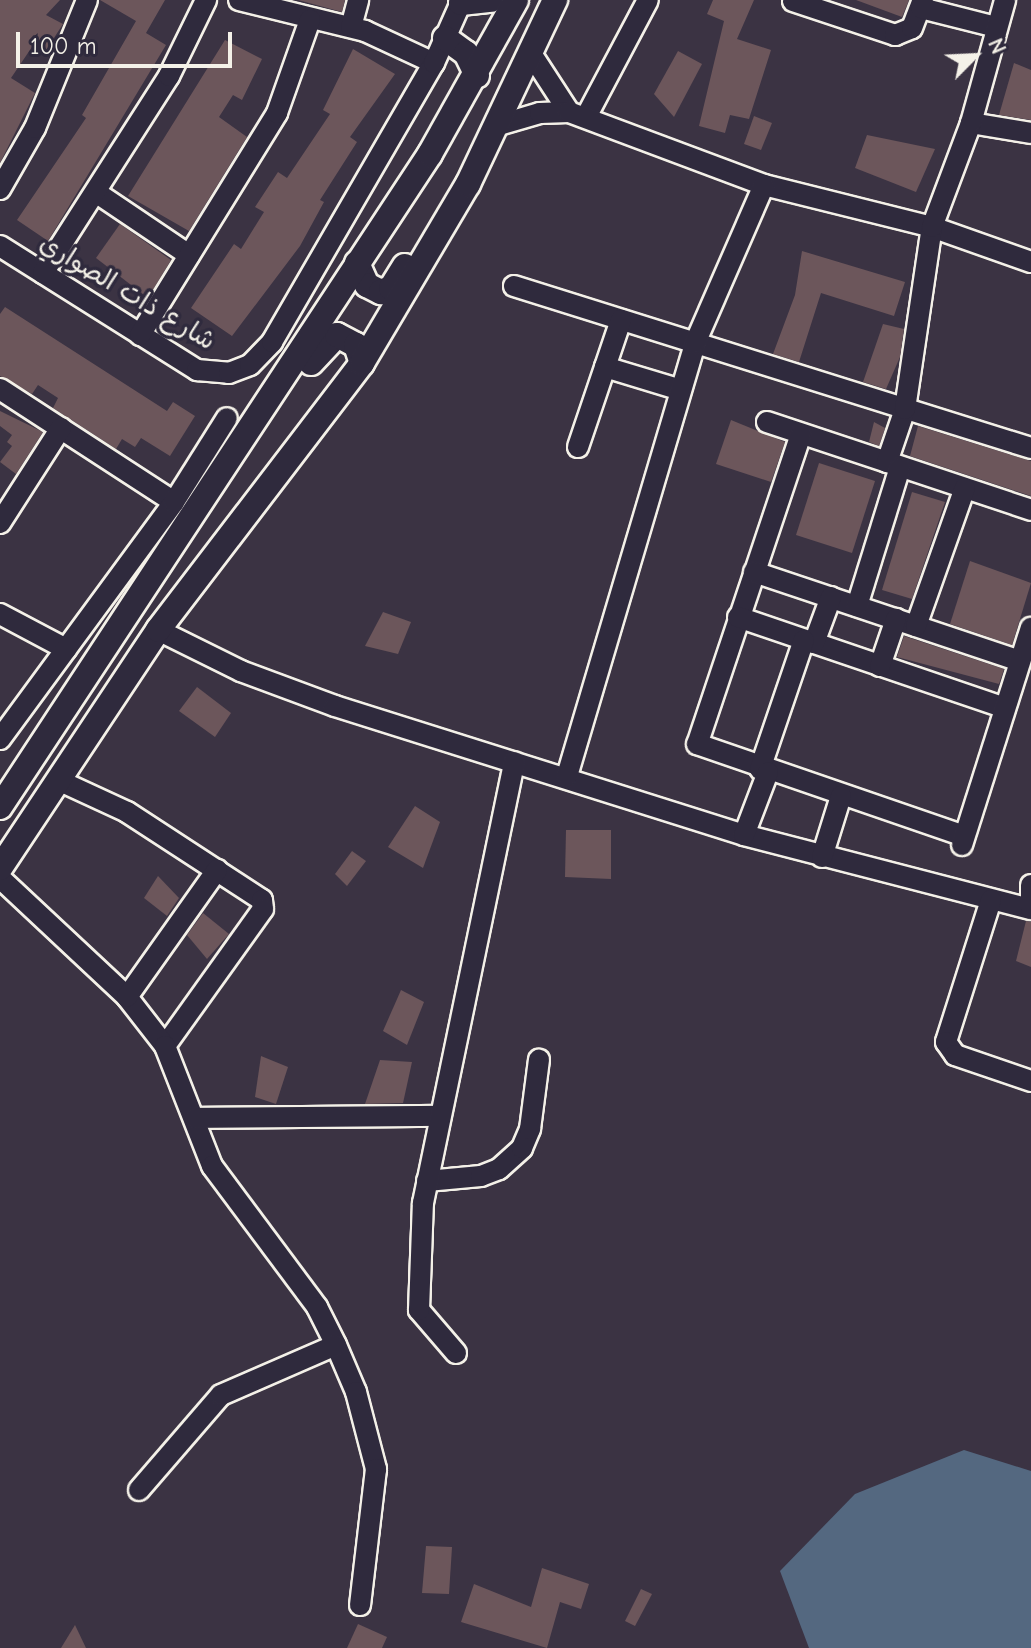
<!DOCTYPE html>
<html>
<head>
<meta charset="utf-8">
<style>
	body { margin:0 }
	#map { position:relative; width:1031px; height:1648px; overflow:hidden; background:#3b3343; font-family:"Comic Neue","Playpen Sans Arabic",sans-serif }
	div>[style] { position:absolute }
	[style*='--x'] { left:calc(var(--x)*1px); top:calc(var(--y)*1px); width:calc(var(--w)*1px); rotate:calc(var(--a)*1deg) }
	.water>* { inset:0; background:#546880 }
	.building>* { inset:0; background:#6c565b }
	.roads { filter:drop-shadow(2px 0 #f4f1e8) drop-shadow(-2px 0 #f4f1e8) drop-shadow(0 2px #f4f1e8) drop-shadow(0 -2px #f4f1e8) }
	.minor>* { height:20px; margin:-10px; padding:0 10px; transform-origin:10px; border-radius:10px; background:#2f2a3d }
	.major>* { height:24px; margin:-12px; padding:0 12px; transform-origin:12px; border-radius:12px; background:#2f2a3d }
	span { translate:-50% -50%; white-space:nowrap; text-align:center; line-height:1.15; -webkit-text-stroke:7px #2f2a3d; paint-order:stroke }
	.street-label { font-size:26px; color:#f4f1e8 }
	.north { position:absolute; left:935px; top:16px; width:80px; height:80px; -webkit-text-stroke:6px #2f2a3d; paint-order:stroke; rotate:66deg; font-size:22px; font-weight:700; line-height:32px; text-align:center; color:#f4f1e8 }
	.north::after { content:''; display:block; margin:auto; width:28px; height:36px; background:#f4f1e8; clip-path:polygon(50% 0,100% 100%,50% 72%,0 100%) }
	.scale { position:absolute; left:16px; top:32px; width:216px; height:36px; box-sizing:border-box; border:4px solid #f4f1e8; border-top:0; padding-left:10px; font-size:24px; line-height:28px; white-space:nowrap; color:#f4f1e8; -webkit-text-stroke:6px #2f2a3d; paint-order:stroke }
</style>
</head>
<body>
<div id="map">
	<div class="water">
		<div style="clip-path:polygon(964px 1450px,1031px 1471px,1031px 1648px,809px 1648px,780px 1571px,855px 1494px)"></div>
	</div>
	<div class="building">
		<div style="clip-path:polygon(0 0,60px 0,46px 15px,63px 24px,43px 55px,32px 47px,11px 78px,35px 93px,0 163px)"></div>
		<div style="clip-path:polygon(100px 0,165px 0,146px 33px,166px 45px,48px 241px,17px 220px,86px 118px,82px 115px,136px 21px)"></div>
		<div style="clip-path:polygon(298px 0,345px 0,342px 12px)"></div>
		<div style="clip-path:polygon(713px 0,754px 0,737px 39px,771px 50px,749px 119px,730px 115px,725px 133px,699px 126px,724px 21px,707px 14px)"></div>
		<div style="clip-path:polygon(856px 0,909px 0,902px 17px)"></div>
		<div style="clip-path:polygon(225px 40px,262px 59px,242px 100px,233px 95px,219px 117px,247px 137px,189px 231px,128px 196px)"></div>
		<div style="clip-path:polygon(353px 49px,395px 74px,350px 137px,357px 142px,320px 200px,324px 202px,300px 246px,232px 336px,191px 308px,234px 244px,241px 249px,264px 212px,255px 207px,278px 172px,287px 178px,330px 114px,323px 110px)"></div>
		<div style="clip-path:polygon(678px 51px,702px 64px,674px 117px,654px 94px)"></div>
		<div style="clip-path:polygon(1014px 63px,1031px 70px,1031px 120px,999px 115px)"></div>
		<div style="clip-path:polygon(754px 116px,772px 123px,761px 150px,744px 144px)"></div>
		<div style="clip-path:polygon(867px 135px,935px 149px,916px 192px,855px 168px)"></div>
		<div style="clip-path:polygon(120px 224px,171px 260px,148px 298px,96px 258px)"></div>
		<div style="clip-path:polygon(802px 251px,905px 282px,894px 316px,821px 293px,799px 362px,773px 354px,795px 295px)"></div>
		<div style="clip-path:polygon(5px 307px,167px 411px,173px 402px,195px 416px,170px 456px,141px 438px,135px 447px,122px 439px,116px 449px,53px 408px,58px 398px,38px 385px,32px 394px,0 376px,0 314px)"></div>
		<div style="clip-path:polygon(883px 324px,904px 329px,900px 357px,886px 389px,863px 382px)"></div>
		<div style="clip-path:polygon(0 411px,43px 432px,16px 474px,0 462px,12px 446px,7px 442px,12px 435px,0 426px)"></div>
		<div style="clip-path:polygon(731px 420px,785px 442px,771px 482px,716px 464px)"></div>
		<div style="clip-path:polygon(874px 422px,885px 428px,879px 446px,869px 442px)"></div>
		<div style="clip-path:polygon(918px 426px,1031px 461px,1031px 496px,910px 456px)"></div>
		<div style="clip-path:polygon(819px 463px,875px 481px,852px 553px,796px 535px)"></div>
		<div style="clip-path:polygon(912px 492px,945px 502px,912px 599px,882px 590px)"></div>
		<div style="clip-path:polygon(970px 561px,1031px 583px,1012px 645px,950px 624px)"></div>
		<div style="clip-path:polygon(383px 612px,411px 622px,398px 654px,365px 646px)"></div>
		<div style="clip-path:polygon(904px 636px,1004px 669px,999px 684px,897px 657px)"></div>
		<div style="clip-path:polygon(197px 687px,231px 713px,215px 737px,179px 711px)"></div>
		<div style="clip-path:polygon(415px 806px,440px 822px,423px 868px,388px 847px)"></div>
		<div style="clip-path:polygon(566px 830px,611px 830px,611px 879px,565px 877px)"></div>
		<div style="clip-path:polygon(352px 851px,366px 861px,347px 886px,335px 874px)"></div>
		<div style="clip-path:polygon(158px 876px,179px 898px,167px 916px,144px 898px)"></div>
		<div style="clip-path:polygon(203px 913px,229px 934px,207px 959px,187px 935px)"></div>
		<div style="clip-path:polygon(1026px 921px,1031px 922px,1031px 967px,1016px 961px)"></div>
		<div style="clip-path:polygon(401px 990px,424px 1002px,407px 1045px,383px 1031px)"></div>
		<div style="clip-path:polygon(261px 1056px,288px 1067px,276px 1104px,255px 1097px)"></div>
		<div style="clip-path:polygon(380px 1060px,412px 1062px,403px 1103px,365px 1104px)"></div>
		<div style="clip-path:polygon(426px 1546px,452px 1547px,449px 1594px,422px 1593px)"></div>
		<div style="clip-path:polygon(542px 1568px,589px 1584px,581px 1609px,560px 1602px,547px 1648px,461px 1622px,474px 1584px,531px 1607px)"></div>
		<div style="clip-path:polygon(641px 1589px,652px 1594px,635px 1626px,625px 1621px)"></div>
		<div style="clip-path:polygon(358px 1624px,387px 1637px,382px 1648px,347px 1648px)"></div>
		<div style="clip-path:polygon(75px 1625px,86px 1648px,61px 1648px)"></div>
	</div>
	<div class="roads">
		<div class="minor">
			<div style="--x:239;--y:0;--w:130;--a:13.8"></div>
			<div style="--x:365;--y:31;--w:76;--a:24.9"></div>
			<div style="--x:793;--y:1;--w:108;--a:18.4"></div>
			<div style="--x:895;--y:35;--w:18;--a:-22"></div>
			<div style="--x:912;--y:28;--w:30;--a:-69"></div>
			<div style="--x:921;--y:8;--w:77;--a:14.2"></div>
			<div style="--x:351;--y:27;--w:28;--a:-75"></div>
			<div style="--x:532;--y:55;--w:68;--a:57"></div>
			<div style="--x:586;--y:117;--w:132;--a:-62.1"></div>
			<div style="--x:971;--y:123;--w:61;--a:9.5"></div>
			<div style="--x:499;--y:125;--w:43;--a:-16.3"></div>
			<div style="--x:540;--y:113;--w:29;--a:-2"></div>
			<div style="--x:569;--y:112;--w:208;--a:20.5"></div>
			<div style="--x:764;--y:185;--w:173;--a:14"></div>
			<div style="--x:932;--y:227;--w:105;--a:19.5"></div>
			<div style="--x:0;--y:189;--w:70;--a:-60.2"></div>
			<div style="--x:35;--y:128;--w:138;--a:-67.9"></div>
			<div style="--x:97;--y:193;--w:111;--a:34"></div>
			<div style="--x:0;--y:246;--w:233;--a:32.2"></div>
			<div style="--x:197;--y:370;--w:32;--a:5"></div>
			<div style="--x:229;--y:373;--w:22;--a:-21"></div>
			<div style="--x:250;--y:365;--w:32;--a:-46"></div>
			<div style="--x:272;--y:342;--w:323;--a:-59.9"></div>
			<div style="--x:434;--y:63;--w:69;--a:-66"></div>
			<div style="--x:43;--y:273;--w:234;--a:-57.4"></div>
			<div style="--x:169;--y:76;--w:85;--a:-64"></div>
			<div style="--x:514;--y:286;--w:542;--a:17.4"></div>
			<div style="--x:140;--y:335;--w:261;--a:-58.3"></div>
			<div style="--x:277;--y:113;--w:99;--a:-70.5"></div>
			<div style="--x:605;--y:367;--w:79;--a:16.8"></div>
			<div style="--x:0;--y:389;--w:207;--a:33"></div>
			<div style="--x:767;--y:422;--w:278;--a:18.4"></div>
			<div style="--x:801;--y:434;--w:327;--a:108.5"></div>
			<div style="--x:697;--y:744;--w:282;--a:19"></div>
			<div style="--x:578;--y:447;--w:134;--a:-71.3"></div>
			<div style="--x:887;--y:462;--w:56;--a:-71.2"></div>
			<div style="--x:905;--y:409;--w:184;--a:-81.6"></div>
			<div style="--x:932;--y:227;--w:111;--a:-69.4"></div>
			<div style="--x:971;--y:123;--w:128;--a:-74.5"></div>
			<div style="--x:0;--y:523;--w:113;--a:-57.3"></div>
			<div style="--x:754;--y:572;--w:280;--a:18.5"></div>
			<div style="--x:857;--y:606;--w:145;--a:-72.8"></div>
			<div style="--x:0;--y:614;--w:75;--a:27.9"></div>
			<div style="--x:738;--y:617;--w:282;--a:18.8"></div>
			<div style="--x:916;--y:626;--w:146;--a:-70.5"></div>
			<div style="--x:158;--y:630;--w:93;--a:26.3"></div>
			<div style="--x:241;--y:671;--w:100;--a:20.4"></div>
			<div style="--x:335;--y:706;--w:429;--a:17.5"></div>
			<div style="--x:744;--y:835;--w:296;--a:14.5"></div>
			<div style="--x:814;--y:643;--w:49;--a:-69.7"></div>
			<div style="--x:880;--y:666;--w:50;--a:-71.2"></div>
			<div style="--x:0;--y:739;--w:294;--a:-53.7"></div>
			<div style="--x:174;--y:502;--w:99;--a:-57.8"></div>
			<div style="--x:760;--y:769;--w:136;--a:-71.2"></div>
			<div style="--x:567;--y:776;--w:452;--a:-73.5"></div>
			<div style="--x:695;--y:343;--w:172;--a:-66.4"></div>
			<div style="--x:60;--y:781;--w:74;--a:24.8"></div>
			<div style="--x:127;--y:812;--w:161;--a:33.1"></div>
			<div style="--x:262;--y:900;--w:9;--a:84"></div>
			<div style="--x:263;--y:909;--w:168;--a:125.6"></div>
			<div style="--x:744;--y:835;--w:67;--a:-69.1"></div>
			<div style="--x:962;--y:845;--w:228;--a:-72.4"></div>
			<div style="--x:822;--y:857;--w:64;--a:-72.7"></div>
			<div style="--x:0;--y:878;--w:174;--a:43.1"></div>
			<div style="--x:127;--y:997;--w:62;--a:52.2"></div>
			<div style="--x:165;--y:1046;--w:129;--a:68.6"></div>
			<div style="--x:212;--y:1166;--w:176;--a:53.3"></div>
			<div style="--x:317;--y:1307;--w:42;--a:63.4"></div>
			<div style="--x:336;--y:1345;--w:51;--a:66.9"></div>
			<div style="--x:356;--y:1392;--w:80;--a:75.4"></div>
			<div style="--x:376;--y:1469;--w:137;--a:96.7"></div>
			<div style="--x:991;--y:900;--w:149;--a:107.6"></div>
			<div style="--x:946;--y:1042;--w:16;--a:55"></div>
			<div style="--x:955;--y:1055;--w:80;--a:18.9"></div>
			<div style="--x:1031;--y:909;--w:24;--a:-90"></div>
			<div style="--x:127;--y:997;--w:156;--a:-54.7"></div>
			<div style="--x:195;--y:1118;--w:243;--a:-0.5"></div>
			<div style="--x:427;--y:1181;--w:54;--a:-5.3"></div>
			<div style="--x:481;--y:1176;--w:19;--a:-21"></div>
			<div style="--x:499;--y:1169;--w:31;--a:-42"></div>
			<div style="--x:522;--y:1148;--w:21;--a:-67"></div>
			<div style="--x:530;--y:1129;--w:70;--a:-82.6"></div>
			<div style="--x:456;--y:1353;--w:57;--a:-130.7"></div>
			<div style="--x:419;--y:1310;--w:107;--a:-87.9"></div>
			<div style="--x:423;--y:1203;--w:450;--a:-78.3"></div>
			<div style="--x:139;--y:1490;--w:125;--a:-49.2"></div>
			<div style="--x:221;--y:1395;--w:125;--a:-23.5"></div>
		</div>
		<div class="major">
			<div style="--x:461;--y:3;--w:30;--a:-6"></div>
			<div style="--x:445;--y:38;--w:26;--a:36"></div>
			<div style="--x:466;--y:53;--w:25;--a:64"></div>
			<div style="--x:357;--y:263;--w:24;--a:66"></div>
			<div style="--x:367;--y:285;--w:16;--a:27"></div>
			<div style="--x:381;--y:292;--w:11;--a:-22"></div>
			<div style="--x:391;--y:288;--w:26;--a:-58"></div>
			<div style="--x:311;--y:363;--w:38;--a:-47"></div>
			<div style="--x:337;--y:335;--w:21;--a:28"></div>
			<div style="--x:356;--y:345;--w:19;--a:72"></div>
			<div style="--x:0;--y:807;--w:782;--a:-56.64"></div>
			<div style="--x:430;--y:154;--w:176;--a:-60.8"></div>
			<div style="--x:0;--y:868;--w:286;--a:-56.4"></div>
			<div style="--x:158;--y:630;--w:336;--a:-52.6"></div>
			<div style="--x:362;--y:363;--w:208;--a:-59.4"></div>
			<div style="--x:468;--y:184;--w:204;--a:-64.7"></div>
		</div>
	</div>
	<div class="street-label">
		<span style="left:127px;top:293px;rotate:31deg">شارع ذات الصواري</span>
	</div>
	<div class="north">N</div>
	<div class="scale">100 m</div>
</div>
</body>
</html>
